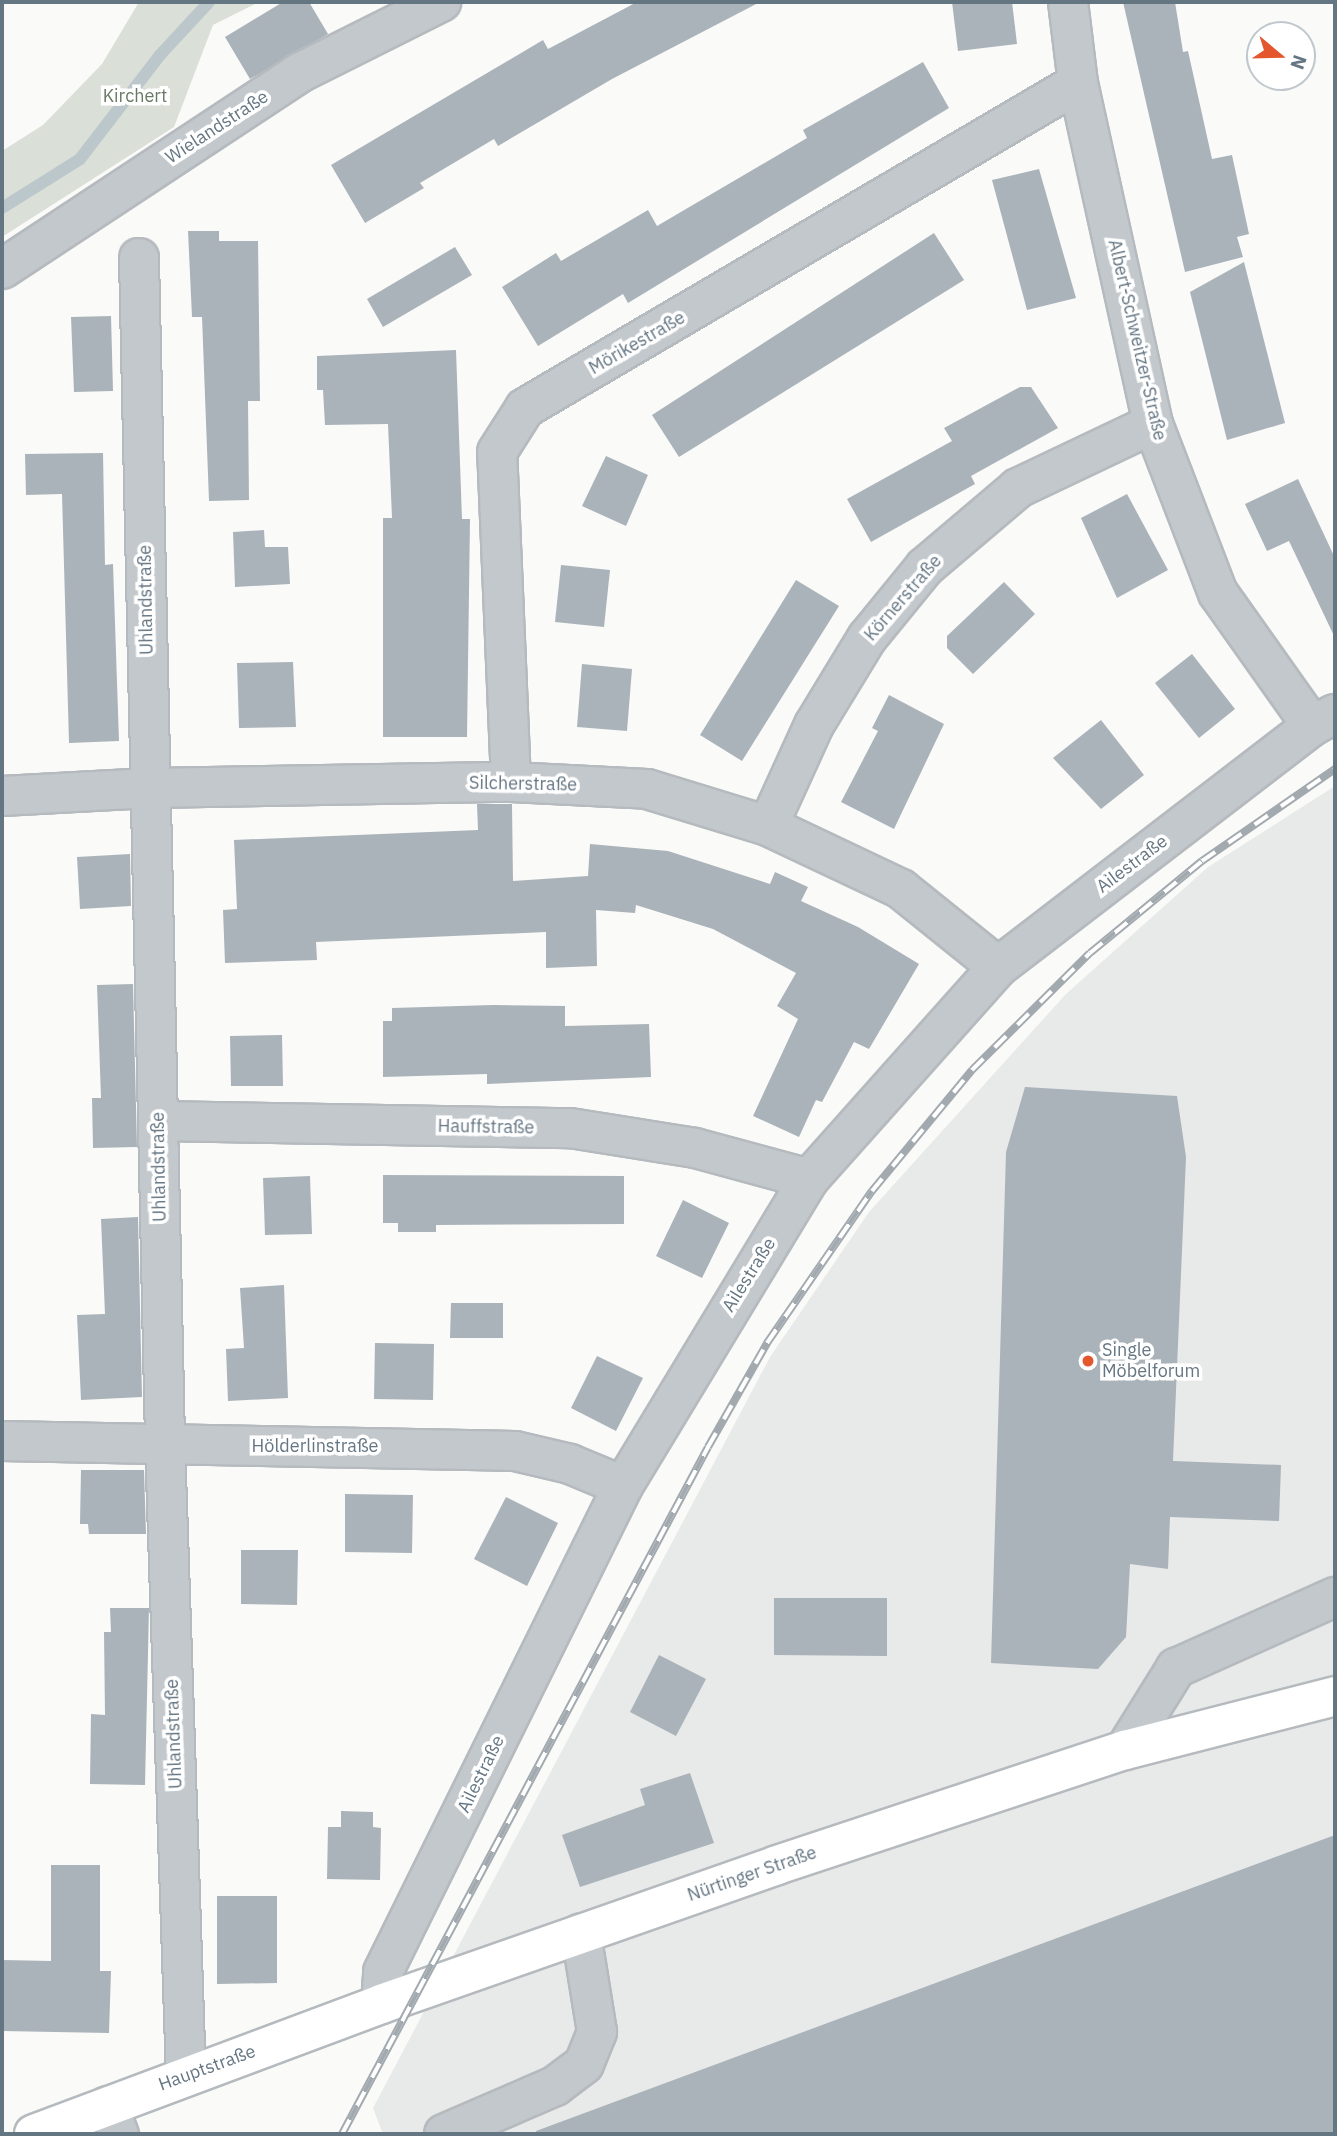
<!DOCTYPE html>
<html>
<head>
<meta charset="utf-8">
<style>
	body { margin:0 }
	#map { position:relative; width:1337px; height:2136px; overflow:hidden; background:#fafaf8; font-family:"IBM Plex Sans",sans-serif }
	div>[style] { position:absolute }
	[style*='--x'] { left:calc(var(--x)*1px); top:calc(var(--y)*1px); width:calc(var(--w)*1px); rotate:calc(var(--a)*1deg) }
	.built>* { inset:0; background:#e8e9e9 }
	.green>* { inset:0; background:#dadfd7 }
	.stream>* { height:12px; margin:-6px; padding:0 6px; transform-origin:6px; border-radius:6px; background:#bbc7cb }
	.building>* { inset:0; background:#aab3b9 }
	.roads { filter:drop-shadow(2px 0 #b5babe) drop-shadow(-2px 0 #b5babe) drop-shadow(0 2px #b5babe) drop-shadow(0 -2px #b5babe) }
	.minor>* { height:38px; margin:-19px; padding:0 19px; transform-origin:19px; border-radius:19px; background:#c3c8cc }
	.major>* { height:38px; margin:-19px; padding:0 19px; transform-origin:19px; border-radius:19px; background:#fff }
	.rail>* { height:8px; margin-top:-4px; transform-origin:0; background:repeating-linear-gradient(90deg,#fff 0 16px,#a2aab0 0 32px); box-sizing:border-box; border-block:2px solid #a2aab0 }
	.dots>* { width:19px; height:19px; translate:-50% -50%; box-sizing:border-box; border:4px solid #fff; border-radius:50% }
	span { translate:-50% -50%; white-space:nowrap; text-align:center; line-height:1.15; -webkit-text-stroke:7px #fff; paint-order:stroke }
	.park-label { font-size:18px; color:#687a64 }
	.street-label { font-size:18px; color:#657683 }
	.poi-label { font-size:18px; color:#657683 }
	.left { translate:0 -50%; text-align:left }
	.frame { position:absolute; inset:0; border:4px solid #657683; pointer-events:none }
	.north { position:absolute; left:1246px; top:21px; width:70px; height:70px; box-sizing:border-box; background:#fff; border:2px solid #c1c8cd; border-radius:50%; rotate:109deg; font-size:19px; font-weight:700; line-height:28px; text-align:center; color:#657683 }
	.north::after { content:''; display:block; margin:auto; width:24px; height:32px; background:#e4572e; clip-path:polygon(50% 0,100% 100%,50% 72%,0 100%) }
</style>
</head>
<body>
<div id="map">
	<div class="built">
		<div style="clip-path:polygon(1335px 786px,1335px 2134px,383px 2134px,373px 2108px,770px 1357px,869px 1212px,1066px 994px,1208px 867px)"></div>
	</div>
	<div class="green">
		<div style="clip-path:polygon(139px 2px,259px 2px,213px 25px,174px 127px,2px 237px,2px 151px,43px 125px,102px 64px)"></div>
	</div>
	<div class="stream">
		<div style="--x:2;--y:208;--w:92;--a:-32.1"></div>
		<div style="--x:80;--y:159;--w:131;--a:-52.4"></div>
		<div style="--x:160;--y:55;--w:72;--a:-47.2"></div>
	</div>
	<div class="building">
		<div style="clip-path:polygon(283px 2px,309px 2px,328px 34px,250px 79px,225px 37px)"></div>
		<div style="clip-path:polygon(637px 2px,760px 2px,612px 79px,498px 146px,494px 139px,420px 183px,424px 188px,365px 223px,331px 165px,543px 40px,548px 49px)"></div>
		<div style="clip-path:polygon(952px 2px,1012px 2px,1017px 44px,958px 51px)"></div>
		<div style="clip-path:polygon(1123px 2px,1175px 2px,1183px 52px,1188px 51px,1212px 159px,1232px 155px,1249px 234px,1237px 237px,1243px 257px,1185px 272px)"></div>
		<div style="clip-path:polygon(923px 62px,949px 108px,628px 303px,623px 294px,538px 346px,502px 287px,556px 253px,561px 261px,648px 210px,657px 226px,807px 138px,803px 130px)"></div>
		<div style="clip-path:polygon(1039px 169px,1076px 298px,1027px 310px,992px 180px)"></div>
		<div style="clip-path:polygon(188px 231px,219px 231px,219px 241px,258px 241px,260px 401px,248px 401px,249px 500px,209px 501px,202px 317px,192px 317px)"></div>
		<div style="clip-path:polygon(934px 233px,964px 280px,679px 457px,652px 415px)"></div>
		<div style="clip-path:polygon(455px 247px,472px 275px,383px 327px,367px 299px)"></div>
		<div style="clip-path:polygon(1244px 262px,1285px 423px,1227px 440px,1190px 292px)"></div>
		<div style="clip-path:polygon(111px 316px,113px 391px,74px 392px,71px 317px)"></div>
		<div style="clip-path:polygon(456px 350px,462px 519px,470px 519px,467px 737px,383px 737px,383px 518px,392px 518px,388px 424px,325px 425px,323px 390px,317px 390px,317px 356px)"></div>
		<div style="clip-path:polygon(1020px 387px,1031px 387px,1058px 428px,971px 476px,975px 484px,871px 542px,847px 499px,952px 441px,944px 428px)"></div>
		<div style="clip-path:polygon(103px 453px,105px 565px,113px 564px,119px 741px,69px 743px,62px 494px,26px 495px,25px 454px)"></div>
		<div style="clip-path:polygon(606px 456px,648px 475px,626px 526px,582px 506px)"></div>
		<div style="clip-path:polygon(1298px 479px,1335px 558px,1335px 638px,1289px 541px,1267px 551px,1245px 504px)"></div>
		<div style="clip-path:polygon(1127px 494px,1168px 570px,1117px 598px,1081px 518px)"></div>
		<div style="clip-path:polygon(264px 530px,265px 547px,288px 547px,290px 584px,235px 587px,233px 532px)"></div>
		<div style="clip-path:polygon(561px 565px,610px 570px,604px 627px,555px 622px)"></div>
		<div style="clip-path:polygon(796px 580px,839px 606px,742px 761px,700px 735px)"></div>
		<div style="clip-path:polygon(1004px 582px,1035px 614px,973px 674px,947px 648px,947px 636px)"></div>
		<div style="clip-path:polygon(1192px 654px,1235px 709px,1199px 738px,1155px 683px)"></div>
		<div style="clip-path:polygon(293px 662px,296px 727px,239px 728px,237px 663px)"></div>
		<div style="clip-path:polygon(582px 664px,632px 669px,627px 731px,577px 727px)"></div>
		<div style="clip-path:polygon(889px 695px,944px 724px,894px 829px,841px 802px,878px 731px,872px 728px)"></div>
		<div style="clip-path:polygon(1101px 720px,1144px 775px,1101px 809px,1053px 758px)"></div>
		<div style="clip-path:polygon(477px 804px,512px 804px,513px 881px,588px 876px,590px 844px,668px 851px,770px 884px,775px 872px,808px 887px,801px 901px,858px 927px,919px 964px,869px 1049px,854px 1042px,822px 1102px,816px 1100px,799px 1137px,753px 1116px,798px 1019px,777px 1006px,796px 973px,713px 929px,636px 905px,635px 913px,596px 910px,597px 966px,546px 968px,546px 932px,316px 942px,317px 960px,225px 963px,223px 910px,237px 909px,234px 840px,478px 830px)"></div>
		<div style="clip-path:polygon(130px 854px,131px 906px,80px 909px,77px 857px)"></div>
		<div style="clip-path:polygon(133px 984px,137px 1147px,93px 1148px,92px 1098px,101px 1098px,97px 985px)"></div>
		<div style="clip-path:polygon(493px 1005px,565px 1006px,565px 1026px,649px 1024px,651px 1077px,487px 1084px,487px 1074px,383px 1077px,383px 1021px,392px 1021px,392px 1008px)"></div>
		<div style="clip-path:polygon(282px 1035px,283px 1086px,231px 1086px,230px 1036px)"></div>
		<div style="clip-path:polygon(1025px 1087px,1177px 1096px,1186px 1157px,1173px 1461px,1281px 1465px,1279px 1521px,1170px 1517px,1168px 1569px,1130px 1564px,1126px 1637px,1098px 1669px,991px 1663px,1006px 1152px)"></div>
		<div style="clip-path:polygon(383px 1175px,624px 1176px,624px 1224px,436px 1225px,436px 1232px,398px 1232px,398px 1223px,383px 1223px)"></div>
		<div style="clip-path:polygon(310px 1176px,312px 1234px,265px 1235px,263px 1178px)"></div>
		<div style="clip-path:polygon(683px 1200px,729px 1223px,702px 1278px,656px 1256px)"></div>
		<div style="clip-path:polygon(138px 1217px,142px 1397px,81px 1400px,77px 1315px,105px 1314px,101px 1219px)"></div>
		<div style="clip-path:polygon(284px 1285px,288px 1398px,228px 1401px,226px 1349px,244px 1348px,240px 1288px)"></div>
		<div style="clip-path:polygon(451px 1303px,503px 1303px,503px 1338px,450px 1338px)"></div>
		<div style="clip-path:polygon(375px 1343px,434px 1344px,433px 1400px,374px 1399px)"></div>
		<div style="clip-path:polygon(597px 1356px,643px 1378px,616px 1431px,571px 1408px)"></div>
		<div style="clip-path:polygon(81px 1470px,144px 1470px,146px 1534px,89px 1534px,88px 1524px,80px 1524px)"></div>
		<div style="clip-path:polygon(345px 1494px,413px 1495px,412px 1553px,345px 1552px)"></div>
		<div style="clip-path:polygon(506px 1497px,558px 1523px,527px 1586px,474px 1559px)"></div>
		<div style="clip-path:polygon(241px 1550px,298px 1550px,297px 1605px,241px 1604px)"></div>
		<div style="clip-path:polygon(774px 1598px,887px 1598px,887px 1656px,774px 1655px)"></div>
		<div style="clip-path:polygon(110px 1608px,149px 1608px,145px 1785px,90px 1784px,91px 1714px,105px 1715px,104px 1632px,111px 1632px)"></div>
		<div style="clip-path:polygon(659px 1655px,706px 1679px,676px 1736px,630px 1712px)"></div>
		<div style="clip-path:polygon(690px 1773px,714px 1843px,580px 1887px,562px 1835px,645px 1805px,640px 1789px)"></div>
		<div style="clip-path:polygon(341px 1811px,373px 1812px,373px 1827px,381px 1828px,380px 1880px,327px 1879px,328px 1827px,341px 1827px)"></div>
		<div style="clip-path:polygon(1335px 1835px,1335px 2134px,537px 2134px,536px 2131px)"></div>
		<div style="clip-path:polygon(51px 1865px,100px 1865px,100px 1971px,111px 1971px,109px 2033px,2px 2031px,2px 1960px,51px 1961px)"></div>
		<div style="clip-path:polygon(217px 1896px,277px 1896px,277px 1983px,217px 1984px)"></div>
	</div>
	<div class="roads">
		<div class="minor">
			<div style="--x:1068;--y:2;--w:82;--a:83"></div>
			<div style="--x:1078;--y:83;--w:349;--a:77.6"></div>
			<div style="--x:1153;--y:424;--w:181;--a:69"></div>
			<div style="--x:1218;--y:593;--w:163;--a:54.7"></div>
			<div style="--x:139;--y:258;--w:1186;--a:88.74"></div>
			<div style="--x:165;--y:1444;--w:632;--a:88.1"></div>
			<div style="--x:2;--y:269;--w:356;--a:-33.4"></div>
			<div style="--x:299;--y:73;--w:159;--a:-26.6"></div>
			<div style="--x:511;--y:782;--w:330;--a:-92.4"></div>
			<div style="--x:497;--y:452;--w:52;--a:-57.5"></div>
			<div style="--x:525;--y:408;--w:641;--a:-30.44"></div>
			<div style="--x:2;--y:796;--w:148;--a:-3.1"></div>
			<div style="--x:150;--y:788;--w:361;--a:-1"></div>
			<div style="--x:511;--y:782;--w:136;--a:2.9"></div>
			<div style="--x:647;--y:789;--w:127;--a:17"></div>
			<div style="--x:768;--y:826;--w:147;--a:25.3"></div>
			<div style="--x:901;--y:889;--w:124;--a:38.8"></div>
			<div style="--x:768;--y:826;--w:111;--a:-65.5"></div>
			<div style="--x:814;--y:725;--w:102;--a:-58.7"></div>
			<div style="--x:867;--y:638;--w:92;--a:-50.8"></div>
			<div style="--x:925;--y:567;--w:122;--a:-40.3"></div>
			<div style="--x:1018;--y:488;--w:149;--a:-25.4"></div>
			<div style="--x:158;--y:1121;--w:412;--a:1"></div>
			<div style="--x:570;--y:1128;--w:127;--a:9.1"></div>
			<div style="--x:695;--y:1148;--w:118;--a:15.2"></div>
			<div style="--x:2;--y:1441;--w:513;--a:1.12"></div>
			<div style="--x:515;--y:1451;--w:57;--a:13.3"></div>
			<div style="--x:570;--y:1464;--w:57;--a:22.5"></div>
			<div style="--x:1125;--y:1750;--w:97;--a:-58.1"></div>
			<div style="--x:1176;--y:1668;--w:174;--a:-24.1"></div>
			<div style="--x:381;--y:2004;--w:32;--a:-86"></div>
			<div style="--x:383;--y:1972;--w:542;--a:-63.72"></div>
			<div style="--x:623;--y:1486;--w:359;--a:-58.8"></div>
			<div style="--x:809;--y:1179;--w:284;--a:-48.3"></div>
			<div style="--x:998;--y:967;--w:396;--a:-37.5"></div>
			<div style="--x:1312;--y:726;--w:26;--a:-28"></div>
			<div style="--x:108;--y:2106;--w:30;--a:69"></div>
			<div style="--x:444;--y:2134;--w:121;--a:-23.4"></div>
			<div style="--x:555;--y:2086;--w:36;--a:-37"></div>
			<div style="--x:584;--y:2064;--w:35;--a:-68"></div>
			<div style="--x:597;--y:2032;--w:100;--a:-99.2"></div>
		</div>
		<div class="major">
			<div style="--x:34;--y:2134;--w:371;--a:-20.5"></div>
			<div style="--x:381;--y:2004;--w:420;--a:-19.3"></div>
			<div style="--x:777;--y:1865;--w:367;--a:-18.3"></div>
			<div style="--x:1125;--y:1750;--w:217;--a:-14.4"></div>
		</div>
	</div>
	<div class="rail">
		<div style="--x:342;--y:2134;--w:778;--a:-61.95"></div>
		<div style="--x:708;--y:1447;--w:120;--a:-60.4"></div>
		<div style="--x:767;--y:1343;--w:185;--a:-55.4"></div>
		<div style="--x:872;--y:1191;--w:157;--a:-50.4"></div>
		<div style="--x:972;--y:1070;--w:166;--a:-44.8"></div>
		<div style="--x:1090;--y:953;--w:145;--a:-39.4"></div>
		<div style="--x:1202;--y:861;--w:162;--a:-34.7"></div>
	</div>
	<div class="dots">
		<div style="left:1088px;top:1361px;background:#e4572e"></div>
	</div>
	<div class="park-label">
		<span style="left:135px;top:96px">Kirchert</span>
	</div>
	<div class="street-label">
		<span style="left:217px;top:127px;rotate:-33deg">Wielandstraße</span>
		<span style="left:1137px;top:340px;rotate:77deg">Albert-Schweitzer-Straße</span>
		<span style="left:637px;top:343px;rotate:-30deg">Mörikestraße</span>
		<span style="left:903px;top:598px;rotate:-49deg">Körnerstraße</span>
		<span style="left:146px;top:600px;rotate:-91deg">Uhlandstraße</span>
		<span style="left:523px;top:784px;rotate:1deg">Silcherstraße</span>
		<span style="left:1132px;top:864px;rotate:-37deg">Ailestraße</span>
		<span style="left:486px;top:1127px;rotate:1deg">Hauffstraße</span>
		<span style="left:159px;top:1167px;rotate:-91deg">Uhlandstraße</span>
		<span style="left:749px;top:1275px;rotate:-58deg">Ailestraße</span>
		<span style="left:315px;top:1446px">Hölderlinstraße</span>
		<span style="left:174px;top:1734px;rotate:-92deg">Uhlandstraße</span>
		<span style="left:481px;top:1774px;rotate:-64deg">Ailestraße</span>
		<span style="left:752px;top:1874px;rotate:-19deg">Nürtinger Straße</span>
		<span style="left:207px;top:2068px;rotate:-20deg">Hauptstraße</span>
	</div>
	<div class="poi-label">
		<span class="left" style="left:1102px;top:1361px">Single<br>Möbelforum</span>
	</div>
	<div class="frame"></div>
	<div class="north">N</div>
</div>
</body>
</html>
